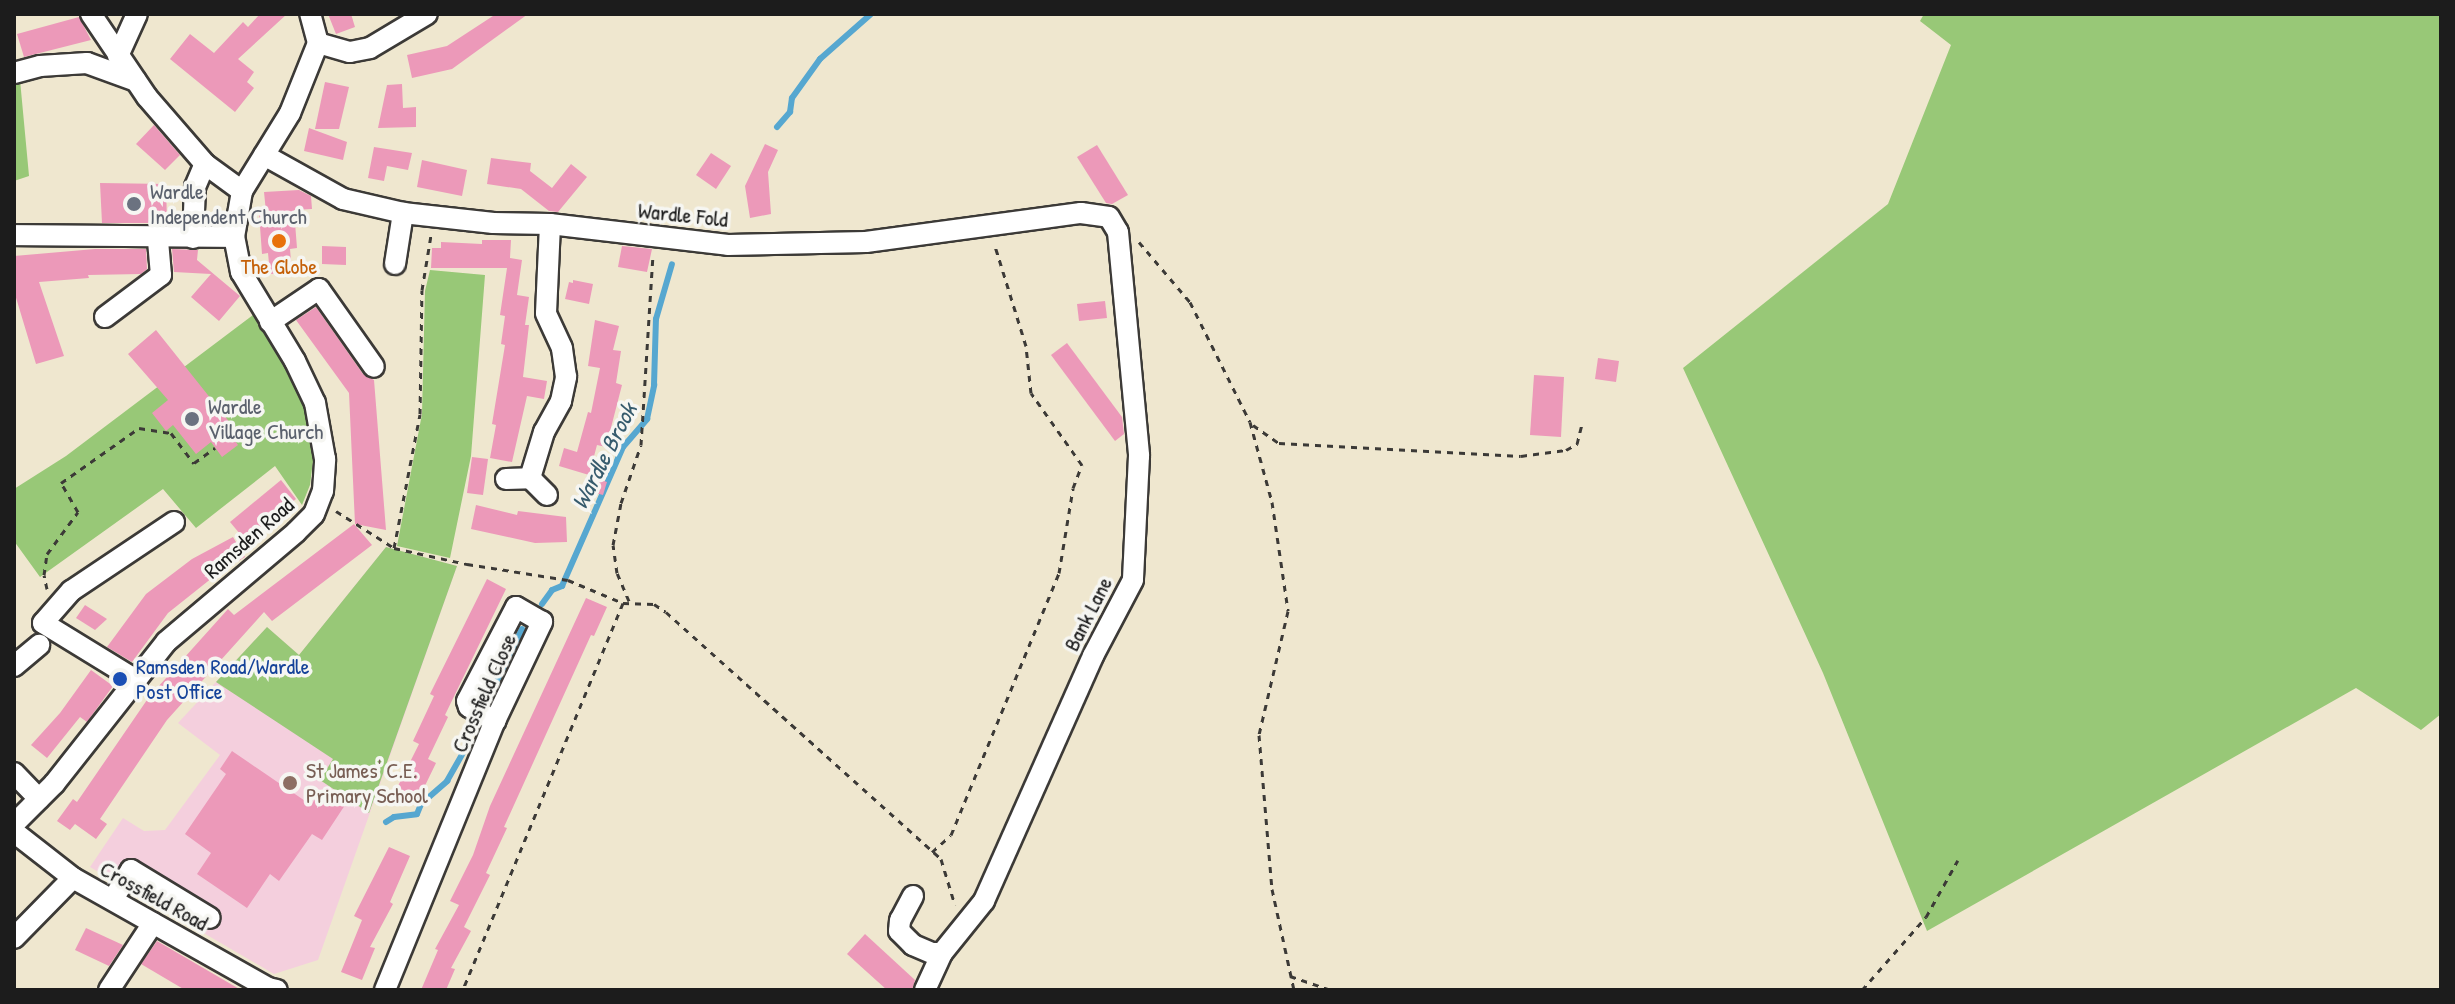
<!DOCTYPE html>
<html>
<head>
<meta charset="utf-8">
<style>
	body { margin:0 }
	#map { position:relative; width:2455px; height:1004px; overflow:hidden; background:#efe7cf; font-family:"Patrick Hand",sans-serif }
	div>[style] { position:absolute }
	[style*='--x'] { left:calc(var(--x)*1px); top:calc(var(--y)*1px); width:calc(var(--w)*1px); rotate:calc(var(--a)*1deg) }
	.built>* { inset:0; background:#f4cfdd }
	.green>* { inset:0; background:#98c877 }
	.stream>* { height:6px; margin:-3px; padding:0 3px; transform-origin:3px; border-radius:3px; background:#56a7d0 }
	.building>* { inset:0; background:#ec99b9 }
	.path>* { height:3px; margin-top:-1.5px; transform-origin:0; background:repeating-linear-gradient(90deg,#3c3a37 0 6px,transparent 0 12px) }
	.roads { filter:drop-shadow(2px 0 #3c3a37) drop-shadow(-2px 0 #3c3a37) drop-shadow(0 2px #3c3a37) drop-shadow(0 -2px #3c3a37) }
	.minor>* { height:20px; margin:-10px; padding:0 10px; transform-origin:10px; border-radius:10px; background:#fff }
	.dots>* { width:22px; height:22px; translate:-50% -50%; box-sizing:border-box; border:4px solid #f6f6f2; border-radius:50% }
	span { translate:-50% -50%; white-space:nowrap; text-align:center; line-height:1.15; -webkit-text-stroke:7px #f6f6f2; paint-order:stroke }
	.worship-label { font-size:22px; color:#5b616d }
	.left { translate:0 -50%; text-align:left }
	.street-label { font-size:22px; color:#1c1c1c }
	.food-label { font-size:22px; color:#c56008 }
	.transit-label { font-size:22px; color:#164399 }
	.education-label { font-size:22px; color:#785e54 }
	.water-label { font-size:24px; color:#365b6d; font-style:italic }
	.frame { position:absolute; inset:0; border:16px solid #1c1c1c; pointer-events:none }
</style>
</head>
<body>
<div id="map">
	<div class="built">
		<div style="clip-path:polygon(386px 547px,457px 566px,318px 960px,274px 974px,90px 867px,123px 818px,144px 831px,165px 830px,220px 755px,178px 723px,267px 627px,299px 655px)"></div>
	</div>
	<div class="green">
		<div style="clip-path:polygon(1924px 14px,2441px 14px,2441px 714px,2421px 730px,2356px 688px,1927px 931px,1823px 673px,1683px 368px,1888px 204px,1951px 45px,1920px 21px)"></div>
		<div style="clip-path:polygon(20px 80px,29px 176px,14px 181px,14px 82px)"></div>
		<div style="clip-path:polygon(430px 270px,485px 275px,471px 456px,450px 558px,397px 546px,422px 414px,425px 291px)"></div>
		<div style="clip-path:polygon(253px 315px,278px 350px,306px 406px,314px 453px,310px 485px,302px 505px,275px 466px,196px 528px,163px 489px,40px 577px,14px 541px,14px 489px,66px 456px)"></div>
		<div style="clip-path:polygon(386px 547px,457px 566px,369px 813px,320px 780px,333px 759px,216px 682px,267px 627px,299px 655px)"></div>
	</div>
	<div class="stream">
		<div style="--x:777;--y:127;--w:20;--a:-49"></div>
		<div style="--x:790;--y:112;--w:14;--a:-82"></div>
		<div style="--x:792;--y:98;--w:48;--a:-54.3"></div>
		<div style="--x:820;--y:59;--w:68;--a:-41.4"></div>
		<div style="--x:542;--y:604;--w:17;--a:-54"></div>
		<div style="--x:552;--y:590;--w:11;--a:-22"></div>
		<div style="--x:562;--y:586;--w:152;--a:-66.3"></div>
		<div style="--x:623;--y:447;--w:37;--a:-49"></div>
		<div style="--x:647;--y:419;--w:35;--a:-78"></div>
		<div style="--x:654;--y:385;--w:66;--a:-88.3"></div>
		<div style="--x:656;--y:319;--w:57;--a:-73.8"></div>
		<div style="--x:487;--y:701;--w:80;--a:-64.1"></div>
		<div style="--x:386;--y:822;--w:9;--a:-32"></div>
		<div style="--x:394;--y:817;--w:23;--a:-7"></div>
		<div style="--x:417;--y:814;--w:11;--a:-68"></div>
		<div style="--x:421;--y:804;--w:35;--a:-41"></div>
		<div style="--x:447;--y:781;--w:43;--a:-60.4"></div>
	</div>
	<div class="building">
		<div style="clip-path:polygon(260px 14px,287px 14px,238px 59px,254px 72px,247px 82px,254px 88px,235px 112px,170px 59px,190px 34px,214px 53px,243px 22px,248px 27px)"></div>
		<div style="clip-path:polygon(328px 14px,351px 14px,355px 27px,336px 34px)"></div>
		<div style="clip-path:polygon(496px 14px,528px 14px,452px 69px,412px 78px,407px 55px,447px 46px)"></div>
		<div style="clip-path:polygon(79px 17px,91px 40px,24px 57px,17px 34px)"></div>
		<div style="clip-path:polygon(325px 82px,349px 87px,339px 129px,315px 129px)"></div>
		<div style="clip-path:polygon(402px 84px,403px 108px,416px 107px,416px 127px,378px 128px,387px 85px)"></div>
		<div style="clip-path:polygon(154px 125px,180px 155px,165px 170px,136px 144px)"></div>
		<div style="clip-path:polygon(309px 128px,347px 142px,343px 160px,304px 151px)"></div>
		<div style="clip-path:polygon(765px 144px,778px 150px,768px 172px,771px 214px,750px 218px,745px 186px)"></div>
		<div style="clip-path:polygon(1097px 145px,1128px 195px,1112px 204px,1106px 203px,1077px 157px)"></div>
		<div style="clip-path:polygon(374px 147px,412px 153px,408px 170px,387px 166px,384px 181px,368px 178px)"></div>
		<div style="clip-path:polygon(711px 153px,731px 166px,716px 189px,696px 175px)"></div>
		<div style="clip-path:polygon(491px 158px,531px 163px,530px 171px,552px 188px,571px 164px,587px 177px,558px 212px,549px 211px,521px 189px,487px 184px)"></div>
		<div style="clip-path:polygon(422px 160px,467px 170px,462px 196px,417px 187px)"></div>
		<div style="clip-path:polygon(100px 183px,166px 184px,167px 223px,102px 223px)"></div>
		<div style="clip-path:polygon(299px 190px,311px 196px,312px 209px,294px 210px,297px 248px,290px 249px,292px 273px,270px 274px,268px 253px,262px 254px,259px 213px,266px 212px,264px 192px)"></div>
		<div style="clip-path:polygon(482px 240px,511px 240px,510px 258px,522px 260px,517px 295px,529px 297px,525px 325px,529px 325px,523px 377px,547px 381px,544px 399px,527px 396px,512px 462px,490px 458px,496px 425px,492px 424px,505px 345px,501px 344px,505px 316px,500px 315px,507px 268px,431px 268px,432px 248px,441px 248px,441px 242px,482px 244px)"></div>
		<div style="clip-path:polygon(322px 246px,346px 247px,346px 265px,322px 264px)"></div>
		<div style="clip-path:polygon(622px 246px,652px 249px,647px 272px,618px 267px)"></div>
		<div style="clip-path:polygon(95px 249px,146px 249px,147px 269px,141px 274px,88px 275px,89px 278px,39px 282px,64px 356px,36px 364px,14px 291px,14px 256px)"></div>
		<div style="clip-path:polygon(172px 249px,198px 250px,197px 260px,240px 296px,219px 321px,191px 297px,211px 274px,174px 272px)"></div>
		<div style="clip-path:polygon(573px 280px,593px 284px,589px 304px,565px 299px,569px 282px,573px 283px)"></div>
		<div style="clip-path:polygon(1105px 301px,1107px 318px,1079px 321px,1077px 304px)"></div>
		<div style="clip-path:polygon(316px 307px,363px 374px,374px 380px,386px 530px,355px 524px,349px 393px,296px 320px)"></div>
		<div style="clip-path:polygon(595px 320px,619px 326px,613px 350px,621px 351px,616px 383px,622px 385px,606px 447px,597px 445px,589px 475px,559px 466px,564px 448px,577px 452px,588px 412px,591px 413px,600px 368px,588px 366px)"></div>
		<div style="clip-path:polygon(156px 330px,239px 434px,233px 438px,238px 445px,222px 457px,211px 442px,196px 454px,173px 425px,166px 431px,152px 413px,168px 400px,128px 354px)"></div>
		<div style="clip-path:polygon(1067px 343px,1122px 417px,1124px 434px,1115px 441px,1051px 355px)"></div>
		<div style="clip-path:polygon(1598px 358px,1619px 361px,1616px 382px,1595px 379px)"></div>
		<div style="clip-path:polygon(1534px 375px,1564px 377px,1561px 437px,1530px 435px)"></div>
		<div style="clip-path:polygon(472px 457px,488px 459px,483px 495px,467px 493px)"></div>
		<div style="clip-path:polygon(592px 477px,607px 482px,603px 495px,588px 491px)"></div>
		<div style="clip-path:polygon(281px 480px,296px 499px,245px 540px,230px 522px)"></div>
		<div style="clip-path:polygon(476px 505px,517px 515px,518px 511px,566px 517px,567px 542px,535px 543px,471px 529px)"></div>
		<div style="clip-path:polygon(354px 524px,372px 545px,272px 621px,264px 612px,167px 720px,100px 819px,107px 824px,96px 839px,75px 824px,70px 830px,57px 821px,73px 799px,77px 802px,149px 697px,228px 609px,234px 615px)"></div>
		<div style="clip-path:polygon(233px 537px,245px 557px,217px 574px,168px 613px,132px 662px,107px 647px,146px 594px,192px 559px)"></div>
		<div style="clip-path:polygon(487px 579px,506px 589px,445px 715px,448px 717px,428px 759px,436px 763px,419px 798px,397px 788px,419px 744px,413px 741px,434px 696px,430px 694px)"></div>
		<div style="clip-path:polygon(586px 598px,607px 607px,594px 636px,591px 635px,504px 827px,507px 828px,486px 873px,490px 875px,464px 927px,471px 931px,451px 968px,455px 969px,446px 990px,421px 990px,438px 950px,435px 949px,459px 905px,450px 901px,473px 855px,490px 806px)"></div>
		<div style="clip-path:polygon(85px 605px,107px 619px,95px 630px,76px 618px)"></div>
		<div style="clip-path:polygon(91px 670px,113px 686px,87px 722px,80px 717px,47px 758px,31px 745px,60px 713px)"></div>
		<div style="clip-path:polygon(232px 751px,311px 805px,318px 795px,323px 798px,329px 790px,347px 802px,322px 840px,312px 834px,279px 881px,270px 874px,247px 908px,197px 874px,211px 853px,185px 834px,226px 774px,220px 769px)"></div>
		<div style="clip-path:polygon(389px 847px,410px 856px,390px 902px,393px 904px,370px 947px,375px 948px,362px 980px,341px 972px,362px 920px,354px 916px)"></div>
		<div style="clip-path:polygon(86px 928px,123px 945px,109px 966px,75px 950px)"></div>
		<div style="clip-path:polygon(865px 934px,915px 980px,912px 990px,887px 990px,847px 954px)"></div>
		<div style="clip-path:polygon(157px 941px,241px 990px,185px 990px,141px 964px)"></div>
	</div>
	<div class="path">
		<div style="--x:1139;--y:242;--w:79;--a:49.6"></div>
		<div style="--x:1190;--y:302;--w:134;--a:63.4"></div>
		<div style="--x:1250;--y:422;--w:83;--a:74.6"></div>
		<div style="--x:1272;--y:502;--w:110;--a:81.6"></div>
		<div style="--x:1288;--y:611;--w:127;--a:103.2"></div>
		<div style="--x:1259;--y:735;--w:155;--a:85.2"></div>
		<div style="--x:1272;--y:889;--w:103;--a:77.7"></div>
		<div style="--x:1253;--y:425;--w:32;--a:35"></div>
		<div style="--x:1279;--y:443;--w:242;--a:3.1"></div>
		<div style="--x:1521;--y:456;--w:45;--a:-7.6"></div>
		<div style="--x:1566;--y:450;--w:13;--a:-29"></div>
		<div style="--x:1577;--y:444;--w:21;--a:-76"></div>
		<div style="--x:336;--y:511;--w:69;--a:32.5"></div>
		<div style="--x:394;--y:548;--w:75;--a:12.4"></div>
		<div style="--x:467;--y:564;--w:102;--a:9"></div>
		<div style="--x:568;--y:580;--w:60;--a:22.7"></div>
		<div style="--x:623;--y:603;--w:419;--a:112.5"></div>
		<div style="--x:394;--y:548;--w:136;--a:-79"></div>
		<div style="--x:420;--y:414;--w:124;--a:-89.1"></div>
		<div style="--x:422;--y:290;--w:56;--a:-80.7"></div>
		<div style="--x:47;--y:589;--w:14;--a:-102"></div>
		<div style="--x:44;--y:575;--w:21;--a:-82"></div>
		<div style="--x:47;--y:554;--w:52;--a:-53.6"></div>
		<div style="--x:78;--y:512;--w:34;--a:-120"></div>
		<div style="--x:61;--y:483;--w:95;--a:-35.2"></div>
		<div style="--x:139;--y:428;--w:32;--a:9"></div>
		<div style="--x:171;--y:433;--w:38;--a:53"></div>
		<div style="--x:194;--y:463;--w:26;--a:-36"></div>
		<div style="--x:629;--y:601;--w:30;--a:-113"></div>
		<div style="--x:617;--y:573;--w:28;--a:-98"></div>
		<div style="--x:613;--y:545;--w:43;--a:-79.2"></div>
		<div style="--x:621;--y:503;--w:61;--a:-71"></div>
		<div style="--x:641;--y:445;--w:189;--a:-86.4"></div>
		<div style="--x:623;--y:603;--w:31;--a:2"></div>
		<div style="--x:654;--y:604;--w:14;--a:34"></div>
		<div style="--x:666;--y:612;--w:370;--a:41.9"></div>
		<div style="--x:941;--y:859;--w:48;--a:73.1"></div>
		<div style="--x:932;--y:852;--w:25;--a:-42"></div>
		<div style="--x:951;--y:835;--w:283;--a:-67.6"></div>
		<div style="--x:1059;--y:573;--w:86;--a:-80.6"></div>
		<div style="--x:1073;--y:488;--w:25;--a:-69"></div>
		<div style="--x:1082;--y:465;--w:88;--a:-125.3"></div>
		<div style="--x:1031;--y:393;--w:47;--a:-96.1"></div>
		<div style="--x:1026;--y:346;--w:105;--a:-107.2"></div>
		<div style="--x:1290;--y:976;--w:43;--a:18.9"></div>
		<div style="--x:1862;--y:990;--w:97;--a:-48.8"></div>
		<div style="--x:1926;--y:917;--w:65;--a:-60.7"></div>
	</div>
	<div class="roads">
		<div class="minor">
			<div style="--x:91;--y:14;--w:100;--a:56"></div>
			<div style="--x:147;--y:97;--w:89;--a:49.1"></div>
			<div style="--x:205;--y:164;--w:46;--a:36.1"></div>
			<div style="--x:318;--y:43;--w:33;--a:16"></div>
			<div style="--x:350;--y:52;--w:20;--a:-11"></div>
			<div style="--x:370;--y:48;--w:66;--a:-30.8"></div>
			<div style="--x:118;--y:56;--w:46;--a:-65.7"></div>
			<div style="--x:14;--y:73;--w:27;--a:-15"></div>
			<div style="--x:40;--y:66;--w:47;--a:-3.7"></div>
			<div style="--x:87;--y:63;--w:52;--a:20.2"></div>
			<div style="--x:264;--y:155;--w:90;--a:29.1"></div>
			<div style="--x:343;--y:199;--w:62;--a:13.1"></div>
			<div style="--x:403;--y:213;--w:91;--a:6.3"></div>
			<div style="--x:493;--y:223;--w:57;--a:1"></div>
			<div style="--x:550;--y:224;--w:179;--a:6.7"></div>
			<div style="--x:728;--y:245;--w:138;--a:-1.2"></div>
			<div style="--x:866;--y:242;--w:217;--a:-7.7"></div>
			<div style="--x:1081;--y:213;--w:28;--a:8"></div>
			<div style="--x:1109;--y:217;--w:17;--a:59"></div>
			<div style="--x:1118;--y:232;--w:225;--a:84.6"></div>
			<div style="--x:1139;--y:456;--w:124;--a:92.8"></div>
			<div style="--x:1133;--y:580;--w:86;--a:117.8"></div>
			<div style="--x:1093;--y:656;--w:268;--a:114"></div>
			<div style="--x:984;--y:901;--w:67;--a:128.9"></div>
			<div style="--x:942;--y:953;--w:41;--a:114.7"></div>
			<div style="--x:14;--y:235;--w:220;--a:0.5"></div>
			<div style="--x:193;--y:238;--w:51;--a:-87.8"></div>
			<div style="--x:195;--y:187;--w:25;--a:-67"></div>
			<div style="--x:395;--y:264;--w:52;--a:-81.1"></div>
			<div style="--x:105;--y:317;--w:70;--a:-36.9"></div>
			<div style="--x:161;--y:275;--w:36;--a:-95"></div>
			<div style="--x:270;--y:322;--w:59;--a:-34"></div>
			<div style="--x:319;--y:289;--w:95;--a:54.8"></div>
			<div style="--x:530;--y:478;--w:48;--a:-73.1"></div>
			<div style="--x:544;--y:432;--w:35;--a:-61"></div>
			<div style="--x:561;--y:401;--w:25;--a:-78"></div>
			<div style="--x:566;--y:377;--w:29;--a:-98"></div>
			<div style="--x:562;--y:348;--w:38;--a:-115"></div>
			<div style="--x:546;--y:313;--w:89;--a:-87.4"></div>
			<div style="--x:506;--y:479;--w:24;--a:-2"></div>
			<div style="--x:530;--y:478;--w:24;--a:45"></div>
			<div style="--x:14;--y:666;--w:33;--a:-40"></div>
			<div style="--x:136;--y:680;--w:109;--a:-148.5"></div>
			<div style="--x:43;--y:623;--w:43;--a:-48.8"></div>
			<div style="--x:71;--y:591;--w:124;--a:-33.8"></div>
			<div style="--x:14;--y:773;--w:36;--a:46"></div>
			<div style="--x:14;--y:824;--w:57;--a:-45"></div>
			<div style="--x:54;--y:784;--w:181;--a:-51.7"></div>
			<div style="--x:166;--y:642;--w:170;--a:-40.2"></div>
			<div style="--x:296;--y:532;--w:25;--a:-45"></div>
			<div style="--x:314;--y:514;--w:25;--a:-69"></div>
			<div style="--x:323;--y:491;--w:32;--a:-86"></div>
			<div style="--x:325;--y:459;--w:57;--a:-100.1"></div>
			<div style="--x:315;--y:403;--w:47;--a:-115.5"></div>
			<div style="--x:295;--y:361;--w:104;--a:-121.2"></div>
			<div style="--x:241;--y:272;--w:36;--a:-101"></div>
			<div style="--x:234;--y:237;--w:47;--a:-80.1"></div>
			<div style="--x:242;--y:191;--w:92;--a:-58.4"></div>
			<div style="--x:290;--y:113;--w:75;--a:-68.2"></div>
			<div style="--x:318;--y:43;--w:30;--a:-105"></div>
			<div style="--x:14;--y:832;--w:75;--a:37.9"></div>
			<div style="--x:73;--y:878;--w:224;--a:29.4"></div>
			<div style="--x:268;--y:988;--w:9;--a:13"></div>
			<div style="--x:913;--y:896;--w:27;--a:118"></div>
			<div style="--x:900;--y:920;--w:11;--a:95"></div>
			<div style="--x:899;--y:931;--w:20;--a:45"></div>
			<div style="--x:913;--y:945;--w:21;--a:23"></div>
			<div style="--x:932;--y:953;--w:10;--a:0"></div>
			<div style="--x:113;--y:899;--w:34;--a:-58"></div>
			<div style="--x:131;--y:870;--w:92;--a:31.3"></div>
			<div style="--x:14;--y:938;--w:84;--a:-45.5"></div>
			<div style="--x:109;--y:990;--w:80;--a:-56.7"></div>
			<div style="--x:385;--y:990;--w:291;--a:-67.8"></div>
			<div style="--x:495;--y:721;--w:110;--a:-64.6"></div>
			<div style="--x:542;--y:622;--w:30;--a:-150"></div>
			<div style="--x:516;--y:607;--w:106;--a:117.5"></div>
			<div style="--x:467;--y:701;--w:6;--a:72"></div>
			<div style="--x:469;--y:707;--w:30;--a:28"></div>
		</div>
	</div>
	<div class="dots">
		<div style="left:134px;top:204px;background:#6b7280"></div>
		<div style="left:279px;top:241px;background:#e8710a"></div>
		<div style="left:192px;top:419px;background:#6b7280"></div>
		<div style="left:120px;top:679px;background:#1a4fb4"></div>
		<div style="left:290px;top:783px;background:#8d6e63"></div>
	</div>
	<div class="worship-label">
		<span class="left" style="left:150px;top:204px">Wardle<br>Independent Church</span>
		<span class="left" style="left:208px;top:419px">Wardle<br>Village Church</span>
	</div>
	<div class="street-label">
		<span style="left:683px;top:215px;rotate:6deg">Wardle Fold</span>
		<span style="left:249px;top:538px;rotate:-41deg">Ramsden Road</span>
		<span style="left:1088px;top:614px;rotate:-63deg">Bank Lane</span>
		<span style="left:484px;top:693px;rotate:-66deg">Crossfield Close</span>
		<span style="left:154px;top:896px;rotate:29deg">Crossfield Road</span>
	</div>
	<div class="food-label">
		<span style="left:279px;top:267px">The Globe</span>
	</div>
	<div class="transit-label">
		<span class="left" style="left:136px;top:679px">Ramsden Road/Wardle<br>Post Office</span>
	</div>
	<div class="education-label">
		<span class="left" style="left:306px;top:783px">St James' C.E.<br>Primary School</span>
	</div>
	<div class="water-label">
		<span style="left:604px;top:456px;rotate:-63deg">Wardle Brook</span>
	</div>
	<div class="frame"></div>
</div>
</body>
</html>
